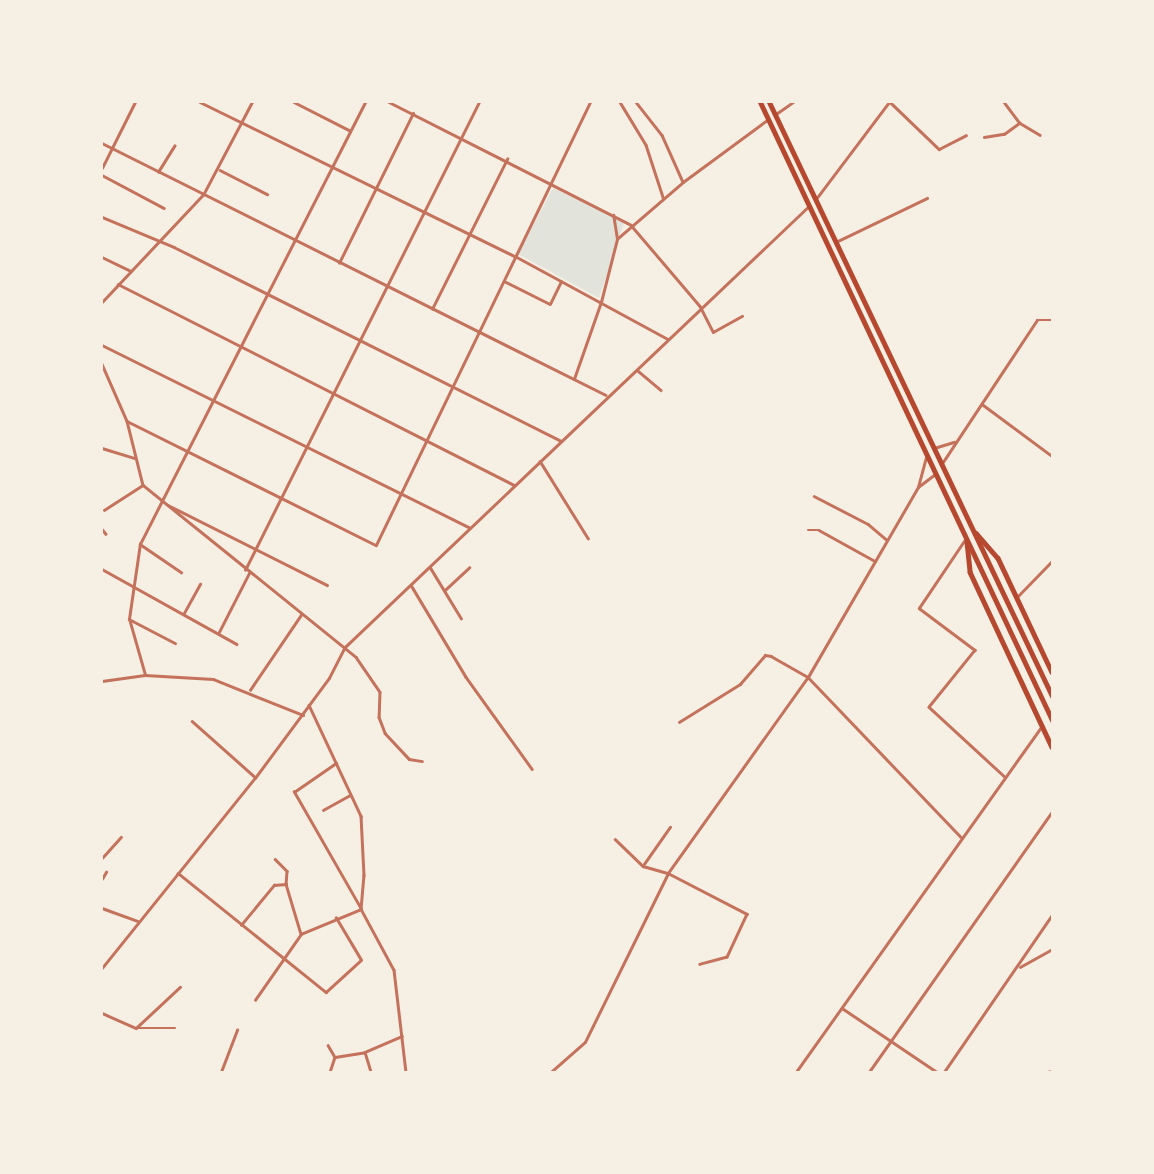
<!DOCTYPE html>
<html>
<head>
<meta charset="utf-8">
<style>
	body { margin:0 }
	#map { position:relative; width:1154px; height:1174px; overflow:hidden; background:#f6efe4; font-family:Ubuntu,sans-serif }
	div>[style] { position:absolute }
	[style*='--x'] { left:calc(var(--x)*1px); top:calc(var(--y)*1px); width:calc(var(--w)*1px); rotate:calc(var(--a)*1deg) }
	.green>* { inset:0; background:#e2e4dc }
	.pedestrian>* { height:2.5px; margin:-1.25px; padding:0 1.25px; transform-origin:1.25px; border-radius:1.25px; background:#c5725c }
	.minor>* { height:2.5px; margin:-1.25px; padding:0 1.25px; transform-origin:1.25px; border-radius:1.25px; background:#c5725c }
	.secondary>* { height:4.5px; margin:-2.25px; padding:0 2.25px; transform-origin:2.25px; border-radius:2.25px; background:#b5482f }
	.trunk>* { height:5px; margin:-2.5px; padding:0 2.5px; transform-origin:2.5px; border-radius:2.5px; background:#b5482f }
	span { translate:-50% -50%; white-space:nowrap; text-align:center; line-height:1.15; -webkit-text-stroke:6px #f6efe4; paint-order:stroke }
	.frame { position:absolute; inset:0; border:103px solid #f6efe4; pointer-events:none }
</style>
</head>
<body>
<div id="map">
	<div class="green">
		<div style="clip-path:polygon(553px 188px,624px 223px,599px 298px,518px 254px)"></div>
	</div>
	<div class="pedestrian">
		<div style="--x:919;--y:608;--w:70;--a:36.9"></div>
		<div style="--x:975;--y:650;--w:73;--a:128.9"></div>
		<div style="--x:929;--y:707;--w:103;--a:42.6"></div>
	</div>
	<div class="minor">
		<div style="--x:200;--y:102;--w:351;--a:26.1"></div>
		<div style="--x:515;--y:256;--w:174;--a:28.5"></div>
		<div style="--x:294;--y:102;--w:62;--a:27"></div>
		<div style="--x:389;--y:102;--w:271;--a:26.9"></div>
		<div style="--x:631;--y:225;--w:106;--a:49.6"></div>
		<div style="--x:700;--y:306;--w:29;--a:63"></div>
		<div style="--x:713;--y:332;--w:33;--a:-29"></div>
		<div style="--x:620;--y:102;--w:50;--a:58.8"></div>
		<div style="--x:646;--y:145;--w:55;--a:71.9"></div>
		<div style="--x:636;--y:102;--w:42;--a:51.8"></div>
		<div style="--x:662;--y:135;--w:51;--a:65.9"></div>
		<div style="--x:890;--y:102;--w:68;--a:43.8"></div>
		<div style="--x:939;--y:149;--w:30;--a:-27"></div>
		<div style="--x:1004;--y:102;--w:26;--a:53"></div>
		<div style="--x:1020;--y:123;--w:23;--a:31"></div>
		<div style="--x:776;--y:114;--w:21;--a:-35"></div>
		<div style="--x:984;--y:137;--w:20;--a:-9"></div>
		<div style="--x:1004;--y:134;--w:19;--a:-36"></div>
		<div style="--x:102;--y:143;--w:563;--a:26.57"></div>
		<div style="--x:102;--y:168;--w:74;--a:-63.4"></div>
		<div style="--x:220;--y:170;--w:53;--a:27.1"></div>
		<div style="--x:158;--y:172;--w:31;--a:-58"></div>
		<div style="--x:102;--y:175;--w:70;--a:28"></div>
		<div style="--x:816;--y:199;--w:121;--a:-53"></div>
		<div style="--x:102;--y:217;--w:78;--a:22.6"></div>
		<div style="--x:174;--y:247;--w:433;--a:26.6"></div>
		<div style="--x:617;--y:239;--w:87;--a:-40.8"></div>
		<div style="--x:683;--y:182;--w:104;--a:-36.4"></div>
		<div style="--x:836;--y:242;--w:101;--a:-25.8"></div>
		<div style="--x:102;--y:257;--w:32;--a:26"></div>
		<div style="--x:339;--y:263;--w:167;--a:-63.7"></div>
		<div style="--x:504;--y:281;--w:51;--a:26.6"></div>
		<div style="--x:550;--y:304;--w:25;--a:-64"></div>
		<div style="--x:118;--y:284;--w:444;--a:26.9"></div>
		<div style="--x:102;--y:302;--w:147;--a:-46.7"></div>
		<div style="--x:203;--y:195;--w:105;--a:-62.2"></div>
		<div style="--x:432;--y:309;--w:168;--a:-63.4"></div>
		<div style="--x:102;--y:345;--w:409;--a:26.4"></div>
		<div style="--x:102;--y:364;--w:62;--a:66.3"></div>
		<div style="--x:127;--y:421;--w:66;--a:76"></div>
		<div style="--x:143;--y:485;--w:274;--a:38.9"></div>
		<div style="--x:356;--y:657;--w:42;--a:55.6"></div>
		<div style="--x:380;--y:692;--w:25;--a:92"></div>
		<div style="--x:379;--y:717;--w:17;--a:69"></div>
		<div style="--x:385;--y:733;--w:35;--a:47"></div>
		<div style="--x:409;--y:759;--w:13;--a:9"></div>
		<div style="--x:637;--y:370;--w:31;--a:40"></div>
		<div style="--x:574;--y:379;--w:82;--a:-70.7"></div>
		<div style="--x:601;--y:302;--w:65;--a:-75.7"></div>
		<div style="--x:617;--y:239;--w:24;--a:-99"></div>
		<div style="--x:982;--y:404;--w:87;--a:36.6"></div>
		<div style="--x:127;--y:421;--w:278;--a:26.5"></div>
		<div style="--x:376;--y:545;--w:492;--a:-64.2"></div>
		<div style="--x:102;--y:448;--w:34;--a:17"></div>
		<div style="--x:934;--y:448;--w:21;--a:-17"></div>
		<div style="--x:540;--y:461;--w:91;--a:58.1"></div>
		<div style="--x:943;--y:462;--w:170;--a:-56.5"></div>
		<div style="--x:1037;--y:320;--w:15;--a:0"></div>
		<div style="--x:918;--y:487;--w:21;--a:-37"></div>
		<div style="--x:814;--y:496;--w:61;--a:27.4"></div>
		<div style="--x:868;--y:524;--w:23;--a:40"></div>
		<div style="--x:168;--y:505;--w:178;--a:26.7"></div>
		<div style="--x:104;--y:510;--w:46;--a:-32.7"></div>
		<div style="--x:102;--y:529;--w:6;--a:51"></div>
		<div style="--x:808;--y:530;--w:11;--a:0"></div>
		<div style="--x:819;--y:530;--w:64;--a:29"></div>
		<div style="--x:140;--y:544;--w:50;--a:34.3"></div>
		<div style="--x:430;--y:567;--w:60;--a:58.7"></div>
		<div style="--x:102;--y:569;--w:154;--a:29.1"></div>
		<div style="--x:245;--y:570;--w:523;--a:-63.43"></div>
		<div style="--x:411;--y:585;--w:107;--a:59.1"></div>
		<div style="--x:466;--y:677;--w:113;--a:54.3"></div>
		<div style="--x:445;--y:590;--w:33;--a:-43"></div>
		<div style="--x:1017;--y:597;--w:50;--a:-45.8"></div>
		<div style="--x:919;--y:608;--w:84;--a:-56.1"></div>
		<div style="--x:184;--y:613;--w:33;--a:-61"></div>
		<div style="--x:129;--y:619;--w:52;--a:27.6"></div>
		<div style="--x:219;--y:632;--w:66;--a:-63"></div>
		<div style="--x:145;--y:675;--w:58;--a:-105.9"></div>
		<div style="--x:129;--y:619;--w:76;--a:-81.7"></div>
		<div style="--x:140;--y:544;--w:496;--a:-63"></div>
		<div style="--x:102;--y:681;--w:43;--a:-7.9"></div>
		<div style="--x:145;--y:675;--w:68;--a:3.4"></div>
		<div style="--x:213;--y:679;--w:97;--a:21.8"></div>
		<div style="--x:250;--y:690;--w:91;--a:-55.8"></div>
		<div style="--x:309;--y:705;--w:123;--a:64.9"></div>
		<div style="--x:361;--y:816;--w:59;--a:87.1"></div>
		<div style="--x:364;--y:875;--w:34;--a:95"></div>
		<div style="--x:361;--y:909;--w:69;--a:61.6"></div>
		<div style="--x:394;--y:970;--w:103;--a:83.3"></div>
		<div style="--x:192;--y:721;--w:84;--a:41.6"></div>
		<div style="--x:679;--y:722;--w:72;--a:-31.9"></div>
		<div style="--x:740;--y:684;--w:38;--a:-49"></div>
		<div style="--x:765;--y:655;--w:6;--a:9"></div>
		<div style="--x:771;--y:656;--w:43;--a:29.6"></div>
		<div style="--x:808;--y:677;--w:221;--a:46.3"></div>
		<div style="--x:323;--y:810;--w:31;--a:-29"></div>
		<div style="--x:615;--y:839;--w:39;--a:44"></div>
		<div style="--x:643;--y:866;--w:26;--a:16"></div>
		<div style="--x:668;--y:873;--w:89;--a:27.4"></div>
		<div style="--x:747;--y:914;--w:47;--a:114.9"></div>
		<div style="--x:727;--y:957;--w:28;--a:165"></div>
		<div style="--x:102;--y:858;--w:28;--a:-48"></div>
		<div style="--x:275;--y:859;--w:17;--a:45"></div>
		<div style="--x:287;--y:871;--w:13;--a:94"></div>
		<div style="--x:286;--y:884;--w:52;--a:73.3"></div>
		<div style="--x:644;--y:864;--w:45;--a:-54.9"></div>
		<div style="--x:178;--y:873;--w:190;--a:38.8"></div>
		<div style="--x:326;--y:992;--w:47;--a:-42.4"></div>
		<div style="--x:361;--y:960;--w:49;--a:-120.8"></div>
		<div style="--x:102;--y:879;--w:8;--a:-60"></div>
		<div style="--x:102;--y:908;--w:38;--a:20"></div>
		<div style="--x:241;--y:925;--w:52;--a:-50.5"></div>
		<div style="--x:274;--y:885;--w:12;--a:-5"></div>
		<div style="--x:1020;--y:967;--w:37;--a:-29"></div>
		<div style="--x:102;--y:968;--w:244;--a:-51.2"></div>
		<div style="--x:255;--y:778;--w:124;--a:-53.5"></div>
		<div style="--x:329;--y:678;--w:34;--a:-63"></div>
		<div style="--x:344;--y:648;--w:642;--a:-43.55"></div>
		<div style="--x:255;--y:1000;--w:80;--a:-55.1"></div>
		<div style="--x:301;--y:934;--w:65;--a:-22.6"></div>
		<div style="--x:361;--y:909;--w:135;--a:-119.8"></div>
		<div style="--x:294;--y:792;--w:51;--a:-34.6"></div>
		<div style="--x:842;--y:1008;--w:115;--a:34"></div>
		<div style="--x:102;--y:1013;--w:37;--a:24"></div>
		<div style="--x:136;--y:1028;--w:39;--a:0"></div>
		<div style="--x:136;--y:1028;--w:60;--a:-43"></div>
		<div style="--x:328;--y:1045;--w:14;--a:60"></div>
		<div style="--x:335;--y:1057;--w:16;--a:108"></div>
		<div style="--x:365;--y:1052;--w:21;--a:73"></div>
		<div style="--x:335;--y:1057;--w:30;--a:-9"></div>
		<div style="--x:365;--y:1052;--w:40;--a:-23.4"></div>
		<div style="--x:221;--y:1072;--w:45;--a:-69.1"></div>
		<div style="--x:551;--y:1072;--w:45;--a:-41.4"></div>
		<div style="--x:585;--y:1042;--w:188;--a:-63.8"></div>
		<div style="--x:668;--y:873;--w:241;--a:-54.5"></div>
		<div style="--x:808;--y:677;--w:220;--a:-59.9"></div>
		<div style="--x:918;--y:487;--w:30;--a:-75"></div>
		<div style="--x:796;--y:1072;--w:425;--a:-54.6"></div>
		<div style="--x:869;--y:1072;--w:318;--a:-54.9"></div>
		<div style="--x:944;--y:1072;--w:191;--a:-55.5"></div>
		<div style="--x:1047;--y:1072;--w:5;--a:-11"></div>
	</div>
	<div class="secondary">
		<div style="--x:976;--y:533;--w:33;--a:49"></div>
		<div style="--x:998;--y:558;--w:126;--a:64.7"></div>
		<div style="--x:967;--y:542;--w:30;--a:84"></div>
		<div style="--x:970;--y:572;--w:193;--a:64.9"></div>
	</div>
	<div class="trunk">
		<div style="--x:760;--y:102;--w:684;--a:64.71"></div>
		<div style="--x:769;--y:102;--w:658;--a:64.53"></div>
	</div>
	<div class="frame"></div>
</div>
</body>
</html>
